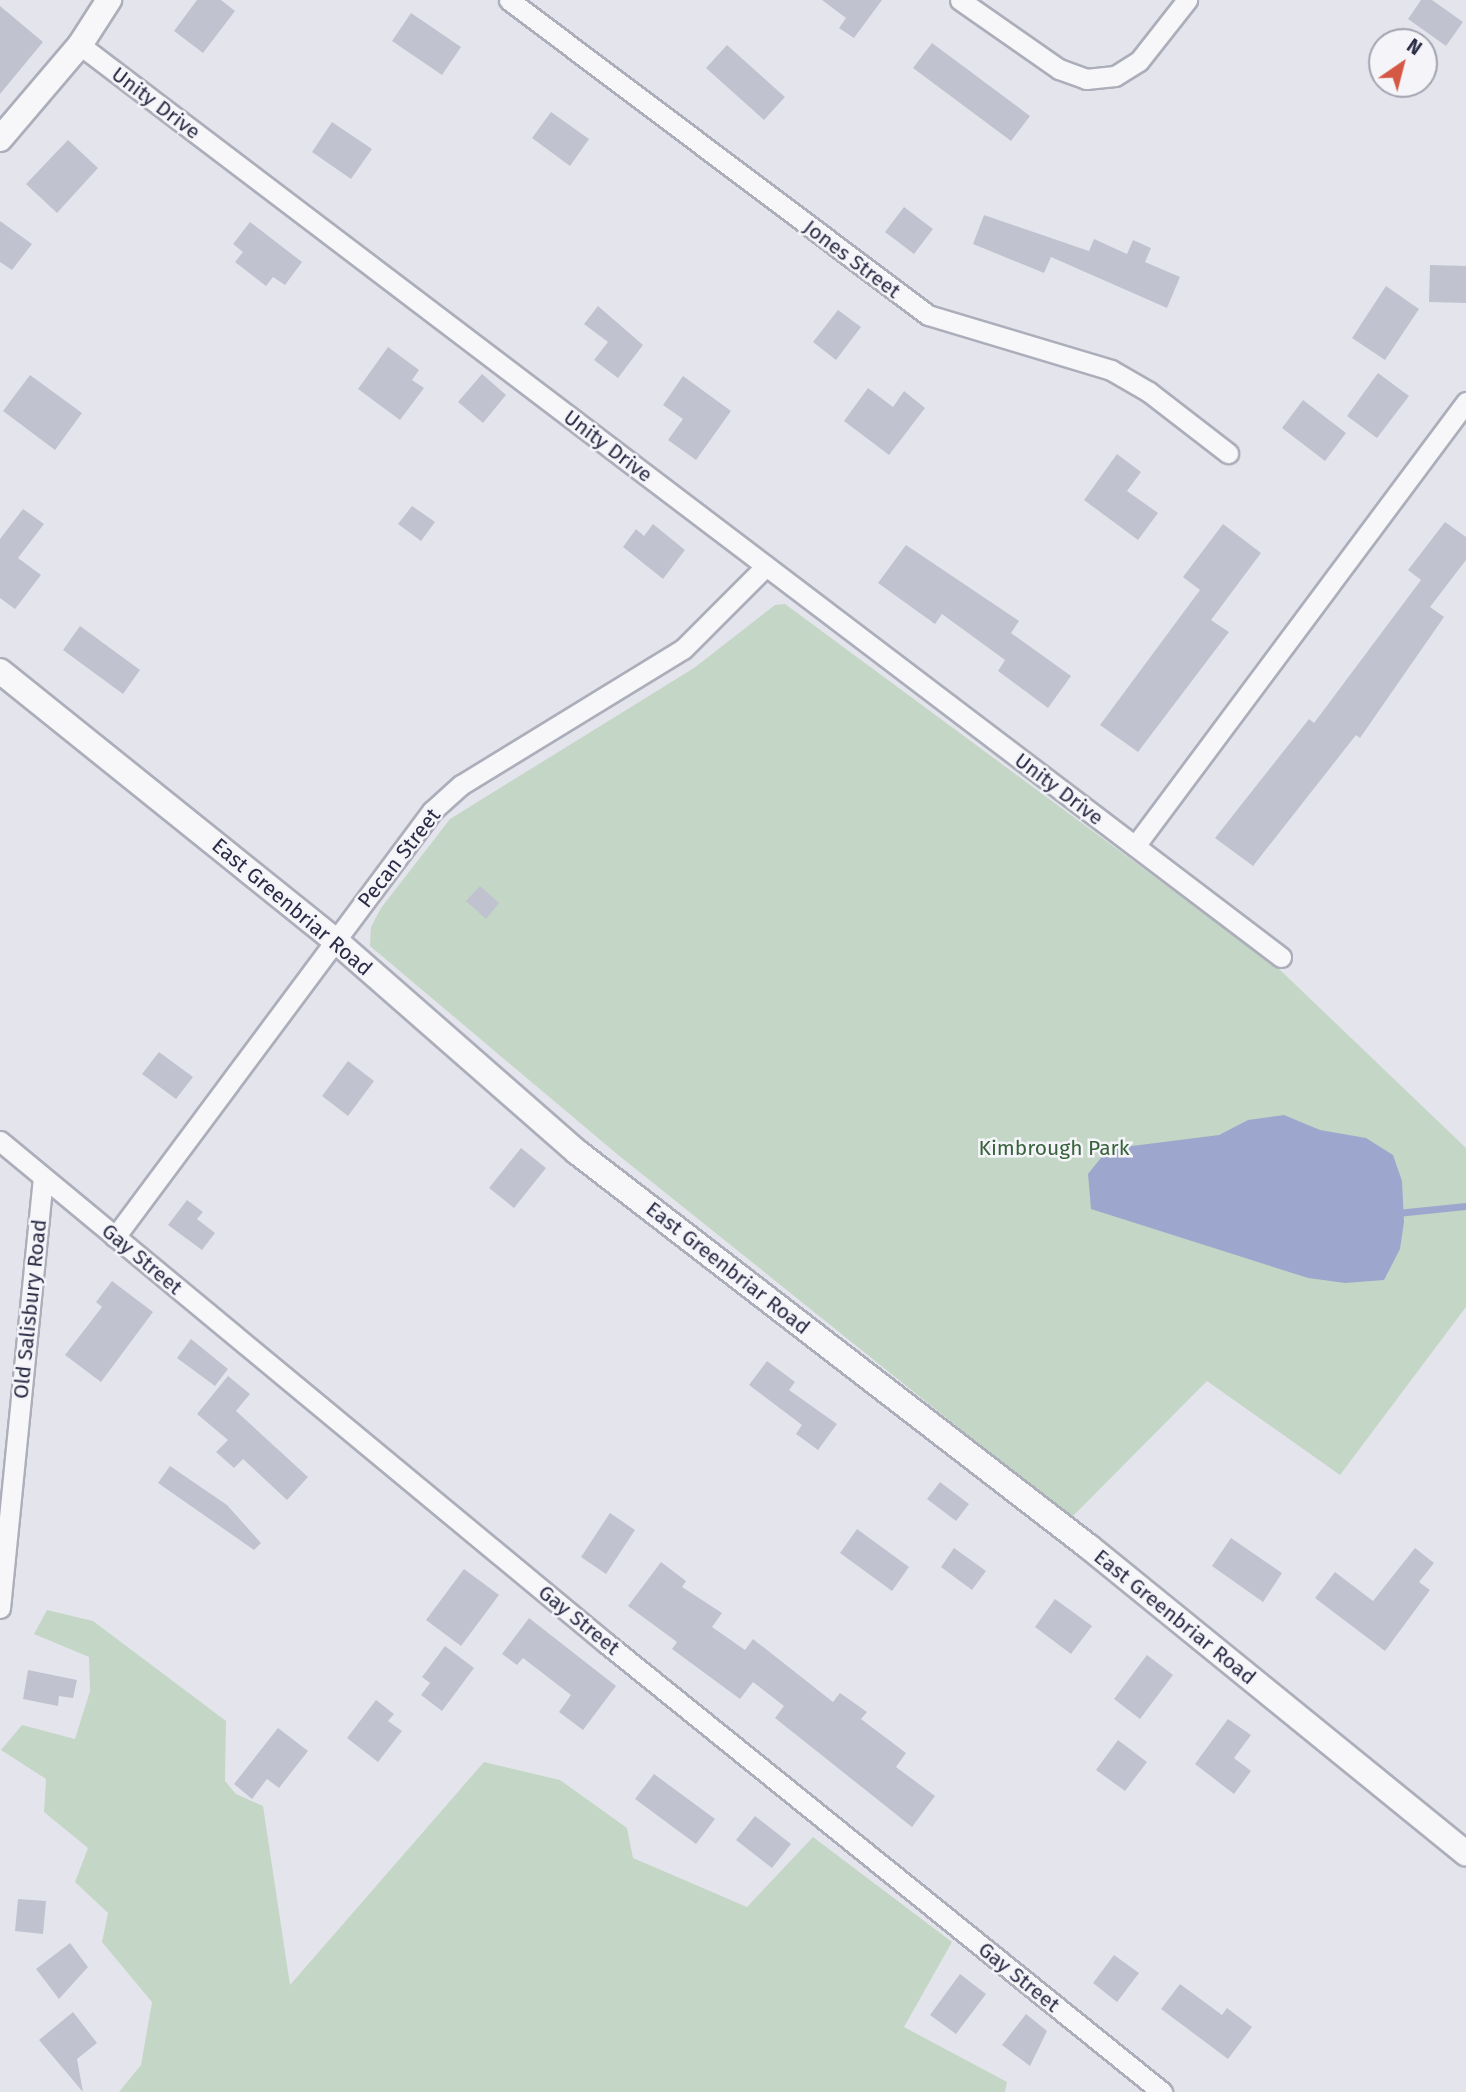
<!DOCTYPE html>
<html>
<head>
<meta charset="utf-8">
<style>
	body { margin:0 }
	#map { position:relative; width:1466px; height:2092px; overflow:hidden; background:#e4e5ec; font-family:"Fira Sans",sans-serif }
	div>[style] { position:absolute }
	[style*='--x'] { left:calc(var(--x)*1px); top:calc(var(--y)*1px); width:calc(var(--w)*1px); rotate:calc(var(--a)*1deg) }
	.green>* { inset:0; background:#c4d6c5 }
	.water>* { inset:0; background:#9da7cd }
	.stream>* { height:7px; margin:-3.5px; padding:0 3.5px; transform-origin:3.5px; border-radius:3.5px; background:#9da7cd }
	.building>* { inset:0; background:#c0c2cf }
	.roads { filter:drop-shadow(2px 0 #acaeba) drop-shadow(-2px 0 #acaeba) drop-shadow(0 2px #acaeba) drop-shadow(0 -2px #acaeba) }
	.minor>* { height:19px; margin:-9.5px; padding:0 9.5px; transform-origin:9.5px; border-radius:9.5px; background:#f7f7fa }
	.tertiary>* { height:24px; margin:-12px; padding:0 12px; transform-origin:12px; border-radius:12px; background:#f7f7fa }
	span { translate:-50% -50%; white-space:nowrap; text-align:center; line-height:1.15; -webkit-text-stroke:5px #f4f4f9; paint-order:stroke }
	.street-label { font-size:21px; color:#2a2c46 }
	.park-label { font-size:21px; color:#37623b }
	.north { position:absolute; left:1368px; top:28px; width:70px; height:70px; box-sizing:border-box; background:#f4f4f9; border:2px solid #a3a4b1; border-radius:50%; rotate:35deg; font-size:19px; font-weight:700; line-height:28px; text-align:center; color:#2a2c46 }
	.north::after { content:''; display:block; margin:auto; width:24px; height:32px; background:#d55845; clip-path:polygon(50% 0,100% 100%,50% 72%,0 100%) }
</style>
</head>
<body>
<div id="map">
	<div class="green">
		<div style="clip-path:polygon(785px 604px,1277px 967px,1466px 1148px,1466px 1307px,1340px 1475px,1207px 1381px,1071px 1518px,617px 1154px,370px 946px,371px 927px,381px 908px,450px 819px,694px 668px,775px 605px)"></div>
		<div style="clip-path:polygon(47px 1610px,93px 1621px,226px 1721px,225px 1781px,236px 1794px,263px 1806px,290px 1985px,484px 1762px,560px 1780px,627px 1828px,633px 1858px,747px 1907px,813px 1837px,952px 1942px,904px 2027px,1007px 2082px,1005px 2092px,119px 2092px,141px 2065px,152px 2002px,102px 1942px,108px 1913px,75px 1882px,88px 1848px,44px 1812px,46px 1779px,1px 1750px,22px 1725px,75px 1739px,90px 1691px,89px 1657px,34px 1634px)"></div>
	</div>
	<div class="water">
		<div style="clip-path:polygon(1284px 1115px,1320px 1130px,1366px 1138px,1393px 1155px,1402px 1181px,1404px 1222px,1400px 1249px,1384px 1280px,1345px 1283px,1308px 1278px,1091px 1209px,1088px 1174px,1108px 1149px,1219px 1135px,1248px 1120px)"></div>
	</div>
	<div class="stream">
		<div style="--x:1397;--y:1213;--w:69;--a:-5.8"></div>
	</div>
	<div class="building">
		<div style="clip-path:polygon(197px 0,221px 0,235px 11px,203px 53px,174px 31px)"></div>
		<div style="clip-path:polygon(822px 0,882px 0,854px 38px,839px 28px,846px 18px)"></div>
		<div style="clip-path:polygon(1421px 0,1432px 0,1463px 22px,1446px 46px,1408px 19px)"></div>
		<div style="clip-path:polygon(0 6px,43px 42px,0 94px)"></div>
		<div style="clip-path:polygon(411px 13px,461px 47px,442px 75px,392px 41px)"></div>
		<div style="clip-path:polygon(932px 43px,1030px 116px,1011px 141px,913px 68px)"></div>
		<div style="clip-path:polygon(727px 45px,785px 97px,764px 120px,706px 68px)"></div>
		<div style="clip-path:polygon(551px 112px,589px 139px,570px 166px,532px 138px)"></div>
		<div style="clip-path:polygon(332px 122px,372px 149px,351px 179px,312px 152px)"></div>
		<div style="clip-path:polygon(68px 140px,98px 168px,57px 213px,26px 184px)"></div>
		<div style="clip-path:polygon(904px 207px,933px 229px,914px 254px,885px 232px)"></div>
		<div style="clip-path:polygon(984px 215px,1089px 251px,1094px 239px,1127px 254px,1133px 240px,1151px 248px,1145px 262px,1180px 277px,1167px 308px,1051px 257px,1044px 273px,973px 244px)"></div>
		<div style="clip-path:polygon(0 221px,32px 244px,12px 270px,0 262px)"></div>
		<div style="clip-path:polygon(250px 222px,302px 262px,285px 285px,273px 277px,266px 286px,235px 262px,243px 252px,233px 244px)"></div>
		<div style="clip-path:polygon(1430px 265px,1466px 266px,1466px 303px,1429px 302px)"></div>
		<div style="clip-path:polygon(1386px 286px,1419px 309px,1385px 360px,1352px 338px)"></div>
		<div style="clip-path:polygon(598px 306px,643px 345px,618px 378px,594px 360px,608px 342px,584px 324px)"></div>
		<div style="clip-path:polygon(838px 310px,861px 327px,836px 360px,813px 342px)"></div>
		<div style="clip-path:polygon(388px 347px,419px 370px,412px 380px,424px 388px,400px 420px,358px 389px)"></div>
		<div style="clip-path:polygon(1378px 373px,1409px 396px,1377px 438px,1347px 416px)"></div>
		<div style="clip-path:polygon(482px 374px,506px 395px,483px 423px,458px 402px)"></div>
		<div style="clip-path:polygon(30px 375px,82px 413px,55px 450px,3px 411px)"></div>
		<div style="clip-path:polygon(683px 376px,731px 411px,696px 460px,668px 440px,683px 419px,663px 405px)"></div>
		<div style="clip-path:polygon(868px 388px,893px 407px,904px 391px,925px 408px,889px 455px,844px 421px)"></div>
		<div style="clip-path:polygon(1303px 400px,1346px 433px,1325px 461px,1282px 428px)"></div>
		<div style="clip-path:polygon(1117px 454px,1141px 472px,1127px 491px,1158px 513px,1138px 540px,1084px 500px)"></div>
		<div style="clip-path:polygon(412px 506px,435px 522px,421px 541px,398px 524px)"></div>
		<div style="clip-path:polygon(23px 509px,44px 524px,18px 558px,41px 575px,15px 609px,0 598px,0 539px)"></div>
		<div style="clip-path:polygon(1445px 522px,1466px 537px,1466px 560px,1430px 607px,1444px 617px,1360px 738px,1356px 735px,1253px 866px,1215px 838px,1309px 719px,1314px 723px,1421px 580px,1408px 570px)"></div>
		<div style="clip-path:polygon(653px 524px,685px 550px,663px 579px,623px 547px,636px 529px,644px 536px)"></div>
		<div style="clip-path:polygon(1223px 524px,1261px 553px,1211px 620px,1229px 632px,1138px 752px,1100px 725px,1200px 590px,1183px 577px)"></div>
		<div style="clip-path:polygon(906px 545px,1019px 621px,1011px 633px,1071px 676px,1048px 708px,998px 671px,1005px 660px,942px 614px,935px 624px,878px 583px)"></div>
		<div style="clip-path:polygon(80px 626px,140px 670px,123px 694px,63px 650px)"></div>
		<div style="clip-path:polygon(480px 886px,499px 903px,486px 919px,466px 901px)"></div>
		<div style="clip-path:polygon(159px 1052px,193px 1077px,176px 1099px,142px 1074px)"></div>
		<div style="clip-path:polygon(348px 1061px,374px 1081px,348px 1116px,322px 1096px)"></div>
		<div style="clip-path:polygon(521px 1148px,546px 1168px,514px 1208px,489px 1188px)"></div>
		<div style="clip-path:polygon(187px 1200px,203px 1212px,197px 1219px,215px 1233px,202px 1250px,168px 1225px)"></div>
		<div style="clip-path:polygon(112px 1281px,153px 1312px,101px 1382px,65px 1355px,102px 1307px,96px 1302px)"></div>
		<div style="clip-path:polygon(191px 1339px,228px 1369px,215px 1386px,177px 1358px)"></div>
		<div style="clip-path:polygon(767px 1361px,795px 1382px,789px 1390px,837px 1424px,818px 1450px,796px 1434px,802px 1425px,749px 1385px)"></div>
		<div style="clip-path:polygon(228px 1376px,250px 1394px,236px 1411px,308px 1477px,287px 1500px,243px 1459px,234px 1468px,216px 1452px,228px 1440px,197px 1414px)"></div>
		<div style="clip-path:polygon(170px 1466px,227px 1505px,261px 1543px,254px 1550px,158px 1483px)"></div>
		<div style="clip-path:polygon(940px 1482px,969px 1504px,956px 1521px,927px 1499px)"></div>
		<div style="clip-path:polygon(610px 1513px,635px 1530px,606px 1574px,581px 1557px)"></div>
		<div style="clip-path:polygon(857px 1529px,909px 1567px,892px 1591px,840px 1553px)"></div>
		<div style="clip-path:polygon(1231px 1538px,1282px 1573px,1263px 1602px,1212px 1566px)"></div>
		<div style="clip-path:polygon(954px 1548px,986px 1571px,972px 1590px,941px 1567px)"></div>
		<div style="clip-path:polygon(1415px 1548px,1434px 1563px,1419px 1582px,1430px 1590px,1385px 1651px,1315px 1598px,1335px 1572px,1373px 1601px)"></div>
		<div style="clip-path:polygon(661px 1562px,686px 1581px,682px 1587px,722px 1613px,712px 1627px,745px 1650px,753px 1639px,833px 1702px,840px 1693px,867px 1712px,861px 1719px,906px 1753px,896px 1767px,935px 1796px,912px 1827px,775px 1718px,784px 1706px,753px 1682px,740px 1699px,672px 1649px,677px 1642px,628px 1606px)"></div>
		<div style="clip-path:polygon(464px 1569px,499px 1595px,461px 1646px,426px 1620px)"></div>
		<div style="clip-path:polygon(1055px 1599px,1092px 1626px,1071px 1654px,1035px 1627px)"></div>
		<div style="clip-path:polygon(529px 1618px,616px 1686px,583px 1730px,559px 1712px,571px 1695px,523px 1658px,517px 1665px,502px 1654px)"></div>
		<div style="clip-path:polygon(445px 1646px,474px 1668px,442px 1711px,421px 1695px,430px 1683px,422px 1677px)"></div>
		<div style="clip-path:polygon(1147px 1655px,1173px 1675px,1140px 1719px,1114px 1699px)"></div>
		<div style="clip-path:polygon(28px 1670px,77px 1680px,73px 1698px,59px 1696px,58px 1706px,23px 1699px)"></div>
		<div style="clip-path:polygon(376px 1700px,394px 1714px,388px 1721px,402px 1731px,378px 1762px,347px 1738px)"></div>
		<div style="clip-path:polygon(1228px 1719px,1251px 1735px,1234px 1758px,1251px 1771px,1234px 1794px,1195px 1764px)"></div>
		<div style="clip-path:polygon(278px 1728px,308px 1751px,279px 1788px,267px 1779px,252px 1799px,234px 1784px)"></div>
		<div style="clip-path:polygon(1118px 1740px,1147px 1762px,1125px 1791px,1096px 1770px)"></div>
		<div style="clip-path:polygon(654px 1774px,715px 1819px,696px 1844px,635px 1799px)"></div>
		<div style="clip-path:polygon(755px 1816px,791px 1844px,772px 1868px,736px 1840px)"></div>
		<div style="clip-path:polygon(18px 1899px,46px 1901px,43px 1934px,15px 1931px)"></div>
		<div style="clip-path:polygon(70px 1943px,88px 1967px,59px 1999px,36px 1969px)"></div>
		<div style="clip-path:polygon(1114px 1955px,1139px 1973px,1117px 2002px,1093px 1983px)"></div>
		<div style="clip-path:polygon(960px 1974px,986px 1994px,956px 2034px,930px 2015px)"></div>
		<div style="clip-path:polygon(1180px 1984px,1222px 2015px,1227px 2008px,1252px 2027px,1228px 2059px,1161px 2009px)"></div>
		<div style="clip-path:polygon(73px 2012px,97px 2043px,77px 2059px,83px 2092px,39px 2040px)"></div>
		<div style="clip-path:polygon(1026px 2014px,1047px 2031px,1030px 2066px,1002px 2045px)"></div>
	</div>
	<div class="roads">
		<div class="minor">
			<div style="--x:509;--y:0;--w:524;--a:36.94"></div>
			<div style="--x:928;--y:315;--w:191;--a:16.7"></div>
			<div style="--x:1111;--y:370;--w:44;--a:30.1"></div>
			<div style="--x:1149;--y:392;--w:100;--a:37.7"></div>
			<div style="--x:960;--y:0;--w:121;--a:34.9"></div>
			<div style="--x:1059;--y:69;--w:29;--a:20"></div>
			<div style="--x:1086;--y:79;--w:29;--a:-6"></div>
			<div style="--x:1115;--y:76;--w:28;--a:-32"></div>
			<div style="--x:1139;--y:61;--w:78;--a:-51.8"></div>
			<div style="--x:80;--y:45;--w:1508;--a:37.21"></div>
			<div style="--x:1135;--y:846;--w:554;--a:-53.3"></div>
			<div style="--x:0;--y:1141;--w:787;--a:39.64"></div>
			<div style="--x:606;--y:1643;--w:715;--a:38.92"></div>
			<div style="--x:115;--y:1237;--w:531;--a:-53.35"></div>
			<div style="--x:432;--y:811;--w:39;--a:-42"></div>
			<div style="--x:461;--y:785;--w:260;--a:-31.5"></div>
			<div style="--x:683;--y:649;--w:117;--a:-45"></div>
			<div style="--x:0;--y:1608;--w:433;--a:-84.3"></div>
		</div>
		<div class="tertiary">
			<div style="--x:0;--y:139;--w:123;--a:-49.6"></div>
			<div style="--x:80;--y:45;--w:54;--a:-57.2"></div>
			<div style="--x:0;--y:671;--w:431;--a:38.8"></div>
			<div style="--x:336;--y:941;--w:320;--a:41.2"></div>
			<div style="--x:577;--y:1152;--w:647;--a:37.65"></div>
			<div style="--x:1089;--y:1547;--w:486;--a:39.1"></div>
		</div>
	</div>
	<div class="street-label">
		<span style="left:156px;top:103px;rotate:37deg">Unity Drive</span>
		<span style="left:852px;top:259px;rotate:37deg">Jones Street</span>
		<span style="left:608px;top:446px;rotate:37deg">Unity Drive</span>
		<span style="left:1059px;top:789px;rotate:37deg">Unity Drive</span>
		<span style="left:399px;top:858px;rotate:-52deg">Pecan Street</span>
		<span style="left:292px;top:907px;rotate:40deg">East Greenbriar Road</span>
		<span style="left:142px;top:1259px;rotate:40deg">Gay Street</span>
		<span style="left:728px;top:1268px;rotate:38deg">East Greenbriar Road</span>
		<span style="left:30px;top:1309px;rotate:-84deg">Old Salisbury Road</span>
		<span style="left:1175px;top:1617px;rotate:39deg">East Greenbriar Road</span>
		<span style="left:579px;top:1620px;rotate:39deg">Gay Street</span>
		<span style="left:1019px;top:1977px;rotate:39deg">Gay Street</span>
	</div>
	<div class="park-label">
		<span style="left:1054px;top:1148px">Kimbrough Park</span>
	</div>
	<div class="north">N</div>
</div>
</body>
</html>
